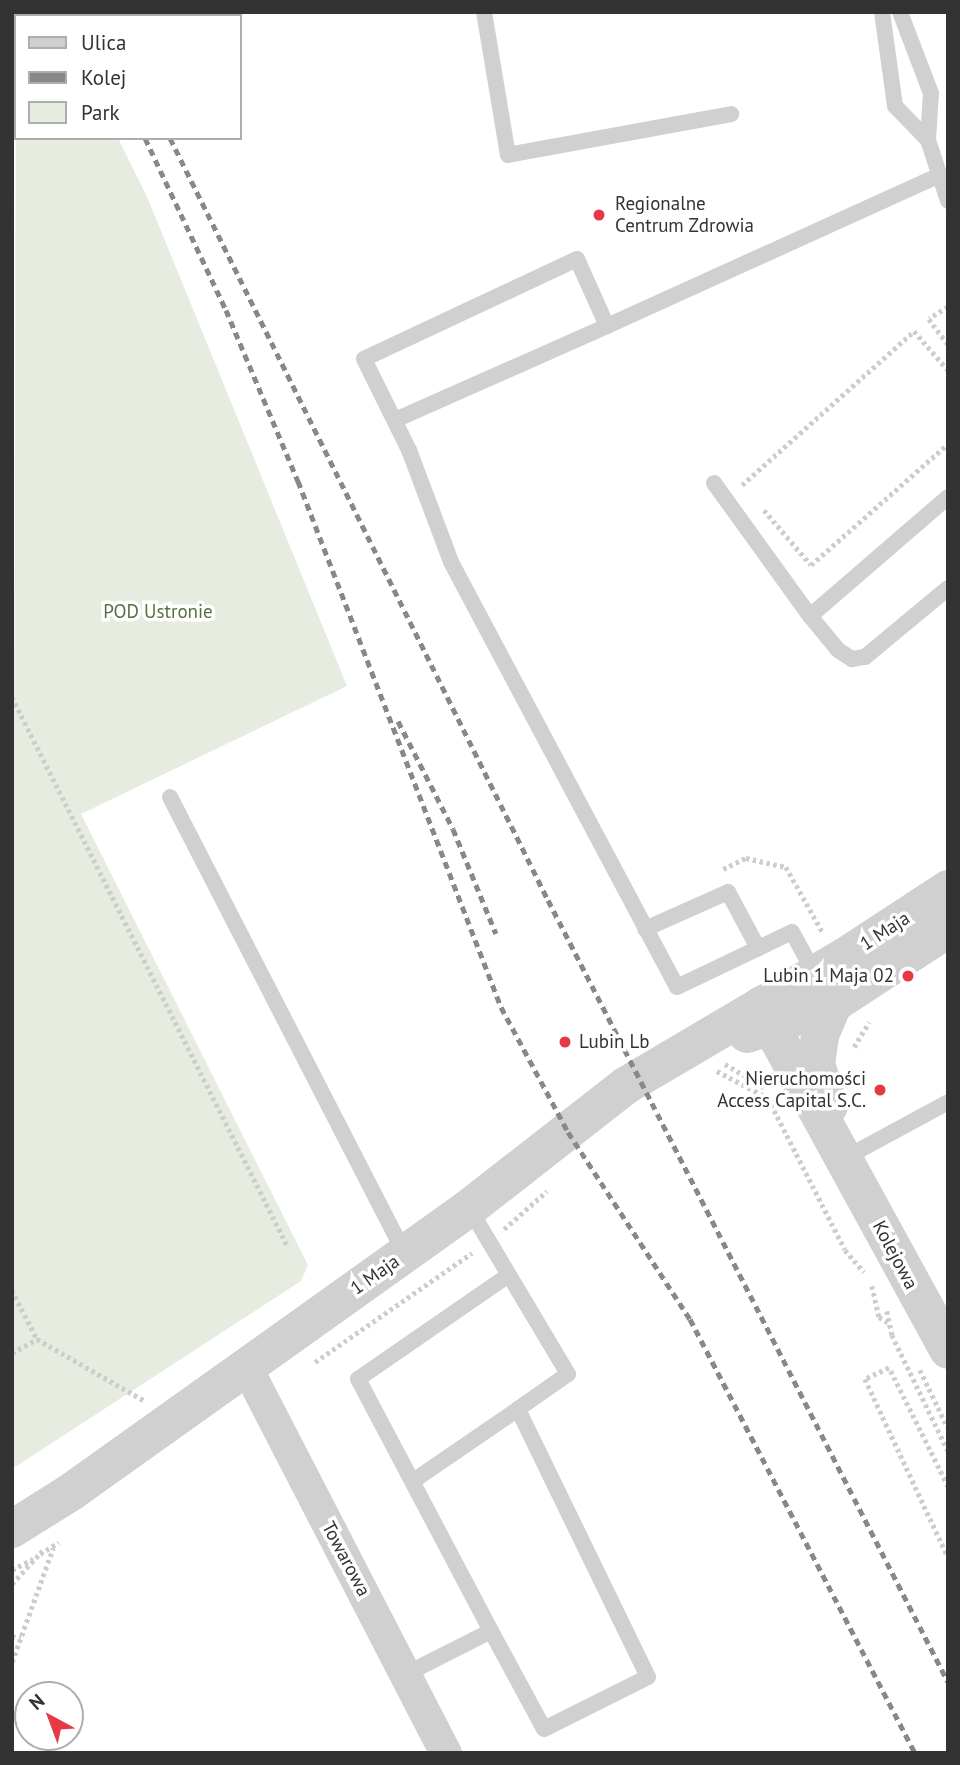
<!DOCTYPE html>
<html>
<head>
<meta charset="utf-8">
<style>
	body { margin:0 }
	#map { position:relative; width:960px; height:1765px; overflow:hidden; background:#fff; font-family:"PT Sans",sans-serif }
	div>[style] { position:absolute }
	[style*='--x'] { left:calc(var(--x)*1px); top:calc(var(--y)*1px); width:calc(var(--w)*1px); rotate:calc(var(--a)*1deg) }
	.green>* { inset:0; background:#e6ecdf }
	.path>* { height:4.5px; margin-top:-2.25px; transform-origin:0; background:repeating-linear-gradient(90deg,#cdcdcd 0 3.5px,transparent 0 7px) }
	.service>* { height:16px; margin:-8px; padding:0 8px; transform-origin:8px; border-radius:8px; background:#d0d0d0 }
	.minor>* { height:32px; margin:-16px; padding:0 16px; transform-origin:16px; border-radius:16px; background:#d0d0d0 }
	.tertiary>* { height:38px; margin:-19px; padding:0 19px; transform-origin:19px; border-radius:19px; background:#d0d0d0 }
	.rail>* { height:5px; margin-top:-2.5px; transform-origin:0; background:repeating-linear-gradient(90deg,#888 0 7px,transparent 0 12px) }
	.dots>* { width:19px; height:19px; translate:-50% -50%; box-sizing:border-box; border:4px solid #fff; border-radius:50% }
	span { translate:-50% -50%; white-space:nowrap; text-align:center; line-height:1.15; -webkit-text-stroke:7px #fff; paint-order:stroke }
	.poi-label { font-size:19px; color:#333 }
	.left { translate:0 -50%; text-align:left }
	.right { translate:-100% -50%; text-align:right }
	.park-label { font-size:19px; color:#56703f }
	.street-label { font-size:19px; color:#333 }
	.frame { position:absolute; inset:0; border:14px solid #333; pointer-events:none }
	.legend { position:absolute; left:14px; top:14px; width:228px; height:126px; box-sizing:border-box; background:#fff; border:2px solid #adadad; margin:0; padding:9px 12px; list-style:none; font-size:21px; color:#333 }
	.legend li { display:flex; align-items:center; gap:14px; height:35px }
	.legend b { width:35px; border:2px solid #adadad }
	.north { position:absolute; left:14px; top:1681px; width:70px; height:70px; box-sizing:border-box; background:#fff; border:2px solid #adadad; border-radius:50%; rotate:319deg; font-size:19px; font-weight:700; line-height:28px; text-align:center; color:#333 }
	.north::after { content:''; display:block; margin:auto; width:24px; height:32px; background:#e63946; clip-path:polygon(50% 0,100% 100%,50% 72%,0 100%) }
</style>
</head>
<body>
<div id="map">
	<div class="green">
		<div style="clip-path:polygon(16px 71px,16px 138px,118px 138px,148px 199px,347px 686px,81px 814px,308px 1265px,301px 1281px,12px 1469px)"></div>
	</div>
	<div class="path">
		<div style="--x:12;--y:59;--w:4;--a:-14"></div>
		<div style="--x:948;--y:307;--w:22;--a:148"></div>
		<div style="--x:929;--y:319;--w:31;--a:53"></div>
		<div style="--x:742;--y:485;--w:231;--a:-41.8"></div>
		<div style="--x:914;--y:331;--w:52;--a:48.9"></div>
		<div style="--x:764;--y:510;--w:72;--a:49.5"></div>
		<div style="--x:811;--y:565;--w:183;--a:-41.5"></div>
		<div style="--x:12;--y:697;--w:615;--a:63.35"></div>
		<div style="--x:723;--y:869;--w:25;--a:-26"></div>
		<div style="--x:746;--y:858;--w:41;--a:12.7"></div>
		<div style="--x:786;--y:867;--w:76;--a:60.7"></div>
		<div style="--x:854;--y:1047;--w:29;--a:-59"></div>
		<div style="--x:725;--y:1064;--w:47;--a:31"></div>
		<div style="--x:717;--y:1071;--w:58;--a:27.9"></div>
		<div style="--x:768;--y:1098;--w:170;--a:63.1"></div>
		<div style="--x:845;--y:1250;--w:29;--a:49"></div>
		<div style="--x:504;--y:1229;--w:57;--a:-41.5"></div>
		<div style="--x:872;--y:1286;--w:32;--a:77"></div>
		<div style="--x:879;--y:1317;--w:12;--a:31"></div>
		<div style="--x:12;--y:1290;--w:55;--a:63"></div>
		<div style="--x:37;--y:1339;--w:125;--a:29.9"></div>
		<div style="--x:887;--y:1311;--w:25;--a:78"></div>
		<div style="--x:892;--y:1335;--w:129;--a:64.2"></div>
		<div style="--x:12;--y:1353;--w:29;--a:-29"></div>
		<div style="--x:315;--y:1362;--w:191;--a:-34.8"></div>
		<div style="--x:920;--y:1370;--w:64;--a:64.2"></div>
		<div style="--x:948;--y:1487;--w:133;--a:-116.4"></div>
		<div style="--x:889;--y:1368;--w:26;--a:155"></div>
		<div style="--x:865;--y:1379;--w:196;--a:65"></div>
		<div style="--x:40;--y:1554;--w:22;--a:-32"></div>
		<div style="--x:12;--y:1570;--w:24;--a:-28"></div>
		<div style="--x:12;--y:1584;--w:45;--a:-47.7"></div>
		<div style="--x:12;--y:1636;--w:9;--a:13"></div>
		<div style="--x:12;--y:1662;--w:121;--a:-70.2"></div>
	</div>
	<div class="service">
		<div style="--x:484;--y:12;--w:145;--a:80.5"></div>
		<div style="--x:508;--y:155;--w:227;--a:-10.4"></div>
		<div style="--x:882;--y:12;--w:95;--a:82.1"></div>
		<div style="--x:895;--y:106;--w:47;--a:45.9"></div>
		<div style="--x:900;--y:12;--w:87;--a:69.1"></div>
		<div style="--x:931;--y:93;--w:47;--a:93.7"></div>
		<div style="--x:928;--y:140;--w:64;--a:71.8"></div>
		<div style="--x:607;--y:326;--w:363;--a:-24.4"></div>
		<div style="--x:395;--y:420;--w:232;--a:-23.9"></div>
		<div style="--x:607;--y:326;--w:73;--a:-114.1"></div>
		<div style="--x:577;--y:259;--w:235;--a:154.9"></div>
		<div style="--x:364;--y:359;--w:102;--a:63.7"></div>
		<div style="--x:409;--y:450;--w:120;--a:69.4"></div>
		<div style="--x:451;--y:562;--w:481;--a:62"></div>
		<div style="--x:677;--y:987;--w:127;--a:-25.6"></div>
		<div style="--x:792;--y:932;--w:48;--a:61.3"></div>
		<div style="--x:714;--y:483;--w:164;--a:54.2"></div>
		<div style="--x:948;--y:497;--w:182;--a:139.2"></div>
		<div style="--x:810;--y:616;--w:44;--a:50.5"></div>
		<div style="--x:838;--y:650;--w:17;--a:33"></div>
		<div style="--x:852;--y:659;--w:13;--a:-9"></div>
		<div style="--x:865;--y:657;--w:108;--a:-39.7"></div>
		<div style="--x:170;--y:797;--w:514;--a:62.79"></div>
		<div style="--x:645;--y:929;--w:91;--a:-24"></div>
		<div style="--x:728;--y:892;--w:64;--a:61.8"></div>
		<div style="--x:845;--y:1158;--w:117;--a:-28.5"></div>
		<div style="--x:413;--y:1481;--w:127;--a:-34.4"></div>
		<div style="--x:491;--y:1631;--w:285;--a:-117.8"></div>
		<div style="--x:358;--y:1379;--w:183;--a:-34.6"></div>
		<div style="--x:406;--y:1674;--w:95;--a:-26.8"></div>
		<div style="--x:491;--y:1631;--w:111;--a:61.6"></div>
		<div style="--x:544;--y:1729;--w:116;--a:-26.6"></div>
		<div style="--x:648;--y:1677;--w:298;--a:-115.9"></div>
		<div style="--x:518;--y:1409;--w:61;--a:-35"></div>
		<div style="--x:568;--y:1374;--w:193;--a:-120.8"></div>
	</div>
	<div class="minor">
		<div style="--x:246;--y:1366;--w:436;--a:62.7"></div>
	</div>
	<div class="tertiary">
		<div style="--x:760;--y:1006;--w:392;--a:61.3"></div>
		<div style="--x:747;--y:1034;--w:91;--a:-19.2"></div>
		<div style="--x:833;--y:1004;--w:137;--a:-33.1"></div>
		<div style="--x:829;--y:1106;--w:44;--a:-107.2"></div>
		<div style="--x:816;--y:1064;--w:29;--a:-82"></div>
		<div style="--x:820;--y:1035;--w:34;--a:-67"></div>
		<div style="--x:12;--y:1529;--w:70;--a:-32.1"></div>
		<div style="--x:71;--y:1492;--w:489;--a:-35.5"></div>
		<div style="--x:469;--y:1208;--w:198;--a:-38"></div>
		<div style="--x:625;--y:1086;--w:256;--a:-30.5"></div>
		<div style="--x:846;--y:956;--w:122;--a:-33.3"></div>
	</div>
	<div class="rail">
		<div style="--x:82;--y:12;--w:4;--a:76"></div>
		<div style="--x:106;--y:12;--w:4;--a:63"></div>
		<div style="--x:145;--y:138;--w:190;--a:64.8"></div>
		<div style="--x:226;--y:310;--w:186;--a:67.2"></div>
		<div style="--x:298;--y:481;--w:564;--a:68.9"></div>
		<div style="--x:501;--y:1007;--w:142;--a:61.8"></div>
		<div style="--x:568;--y:1132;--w:223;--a:56.9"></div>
		<div style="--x:690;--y:1319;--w:489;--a:62.6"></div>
		<div style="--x:170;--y:138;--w:851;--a:63.62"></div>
		<div style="--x:548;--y:900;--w:878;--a:62.91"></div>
		<div style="--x:398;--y:721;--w:121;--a:63"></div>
		<div style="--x:453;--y:829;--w:113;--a:67.7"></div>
	</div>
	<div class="dots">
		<div style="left:599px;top:215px;background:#e63946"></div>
		<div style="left:908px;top:976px;background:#e63946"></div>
		<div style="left:565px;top:1042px;background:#e63946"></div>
		<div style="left:880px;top:1090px;background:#e63946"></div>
	</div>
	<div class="poi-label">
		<span class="left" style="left:615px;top:215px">Regionalne<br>Centrum Zdrowia</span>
		<span class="right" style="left:894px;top:976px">Lubin 1 Maja 02</span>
		<span class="left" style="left:579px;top:1042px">Lubin Lb</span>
		<span class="right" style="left:866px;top:1090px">Nieruchomości<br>Access Capital S.C.</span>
	</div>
	<div class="park-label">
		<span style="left:158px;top:612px">POD Ustronie</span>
	</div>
	<div class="street-label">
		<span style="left:885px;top:931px;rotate:-33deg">1 Maja</span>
		<span style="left:895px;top:1255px;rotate:62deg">Kolejowa</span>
		<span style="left:375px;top:1275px;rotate:-35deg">1 Maja</span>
		<span style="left:346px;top:1559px;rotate:62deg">Towarowa</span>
	</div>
	<div class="frame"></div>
	<ul class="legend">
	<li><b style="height:9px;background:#d0d0d0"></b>Ulica</li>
	<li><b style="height:9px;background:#888"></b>Kolej</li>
	<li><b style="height:19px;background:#e6ecdf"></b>Park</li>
	</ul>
	<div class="north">N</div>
</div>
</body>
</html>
